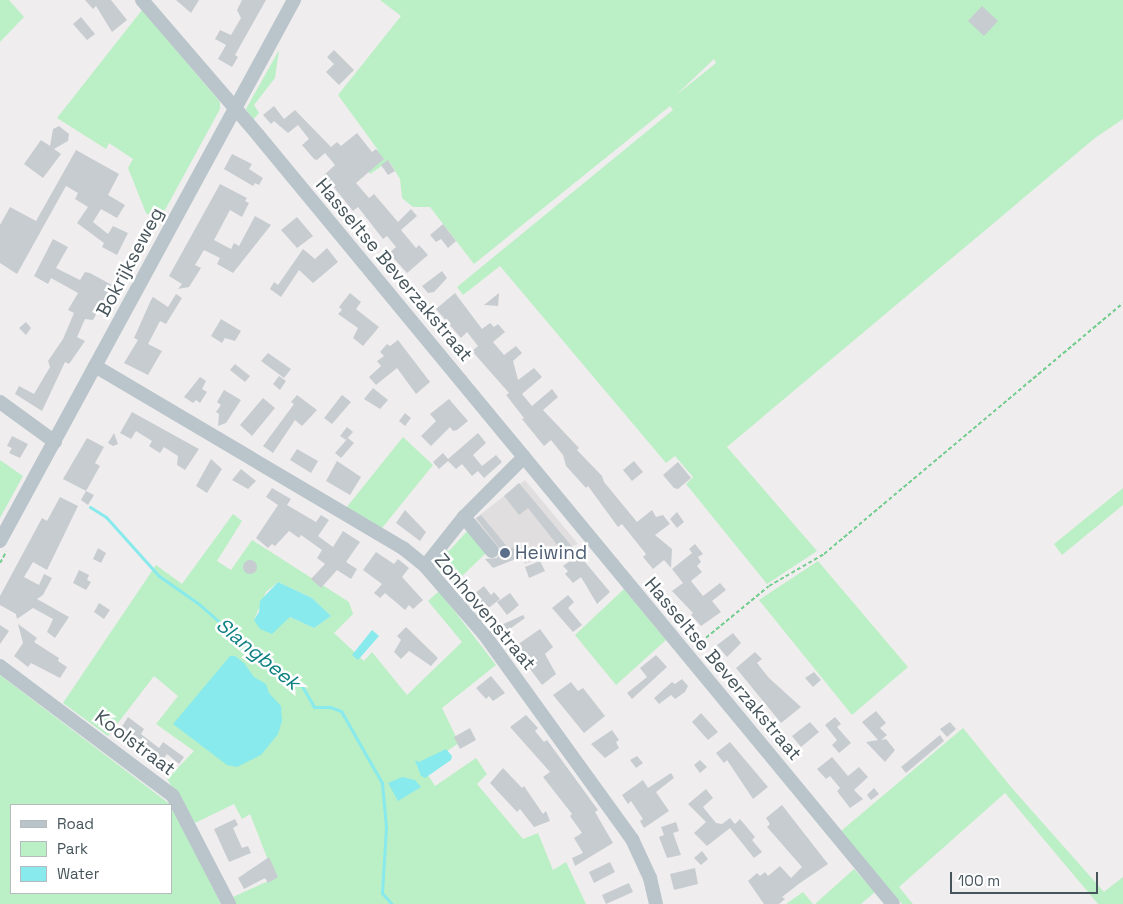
<!DOCTYPE html>
<html>
<head>
<meta charset="utf-8">
<style>
	body { margin:0 }
	#map { position:relative; width:1123px; height:904px; overflow:hidden; background:#f0edee; font-family:"Space Grotesk",sans-serif }
	div>[style] { position:absolute }
	[style*='--x'] { left:calc(var(--x)*1px); top:calc(var(--y)*1px); width:calc(var(--w)*1px); rotate:calc(var(--a)*1deg) }
	.education>* { inset:0; background:#e1dee0 }
	.green>* { inset:0; background:#bbefc5 }
	.water>* { inset:0; background:#88eaec }
	.stream>* { height:3px; margin:-1.5px; padding:0 1.5px; transform-origin:1.5px; border-radius:1.5px; background:#88eaec }
	.building>* { inset:0; background:#c7ccd0 }
	.round { border-radius:50% }
	.path>* { height:2px; margin-top:-1px; transform-origin:0; background:repeating-linear-gradient(90deg,#73cd8f 0 4px,transparent 0 6.5px) }
	.minor>* { height:14px; margin:-7px; padding:0 7px; transform-origin:7px; border-radius:7px; background:#b9c5cb }
	.dots>* { width:14px; height:14px; translate:-50% -50%; box-sizing:border-box; border:2px solid #fff; border-radius:50% }
	span { translate:-50% -50%; white-space:nowrap; text-align:center; line-height:1.15; -webkit-text-stroke:5px #fff; paint-order:stroke }
	.street-label { font-size:19px; color:#46555b }
	.service-label { font-size:19px; color:#4e5e75 }
	.left { translate:0 -50%; text-align:left }
	.water-label { font-size:20px; color:#0d8182; font-style:italic }
	.legend { position:absolute; left:10px; top:804px; width:162px; height:90px; box-sizing:border-box; background:#fff; border:1px solid #b5bbbd; margin:0; padding:6px 9px; list-style:none; font-size:15px; color:#46555b }
	.legend li { display:flex; align-items:center; gap:10px; height:25px }
	.legend b { width:25px; border:1px solid #b5bbbd }
	.scale { position:absolute; left:950px; top:872px; width:148px; height:22px; box-sizing:border-box; border:2px solid #46555b; border-top:0; padding-left:6px; font-size:15px; line-height:18px; white-space:nowrap; color:#46555b; -webkit-text-stroke:4px #fff; paint-order:stroke }
</style>
</head>
<body>
<div id="map">
	<div class="education">
		<div style="clip-path:polygon(525px 480px,578px 544px,525px 564px,512px 547px,510px 549px,504px 543px,496px 549px,472px 521px)"></div>
	</div>
	<div class="green">
		<div style="clip-path:polygon(0 0,9px 0,24px 17px,0 42px)"></div>
		<div style="clip-path:polygon(evenodd,380px 0,1123px 0,1123px 119px,1095px 138px,727px 447px,817px 551px,767px 584px,686px 484px,693px 477px,675px 456px,666px 463px,500px 266px,463px 295px,457px 287px,673px 110px,670px 106px,474px 264px,430px 207px,413px 207px,402px 198px,400px 179px,389px 161px,370px 174px,363px 163px,378px 150px,338px 95px,401px 16px,380px 0,714px 59px,716px 63px,675px 96px,714px 59px)"></div>
		<div style="clip-path:polygon(142px 10px,220px 102px,220px 109px,159px 221px,146px 213px,128px 168px,133px 159px,109px 143px,106px 149px,57px 118px)"></div>
		<div style="clip-path:polygon(279px 50px,275px 78px,254px 105px,259px 113px,253px 120px,246px 109px)"></div>
		<div style="clip-path:polygon(403px 437px,433px 465px,382px 528px,346px 508px)"></div>
		<div style="clip-path:polygon(0 460px,23px 476px,0 518px)"></div>
		<div style="clip-path:polygon(1123px 488px,1123px 505px,1062px 555px,1054px 544px)"></div>
		<div style="clip-path:polygon(evenodd,233px 514px,242px 521px,217px 561px,231px 570px,252px 540px,349px 602px,353px 614px,334px 633px,364px 661px,372px 652px,407px 695px,462px 642px,428px 601px,439px 591px,496px 665px,442px 708px,459px 743px,423px 767px,435px 786px,476px 758px,487px 774px,477px 784px,523px 839px,538px 833px,553px 870px,566px 862px,586px 904px,236px 904px,233px 897px,275px 878px,250px 814px,242px 819px,234px 804px,195px 823px,167px 779px,194px 751px,156px 724px,178px 696px,154px 676px,108px 736px,63px 703px,156px 565px,182px 584px,233px 514px,278px 582px,312px 598px,331px 616px,314px 628px,290px 617px,254px 620px,266px 592px,278px 582px)"></div>
		<div style="clip-path:polygon(470px 528px,488px 551px,454px 584px,444px 570px,438px 573px,436px 564px,445px 549px,449px 551px)"></div>
		<div style="clip-path:polygon(818px 561px,908px 667px,852px 715px,759px 600px)"></div>
		<div style="clip-path:polygon(624px 589px,666px 640px,616px 685px,575px 635px)"></div>
		<div style="clip-path:polygon(0 675px,171px 805px,11px 805px,11px 893px,171px 893px,171px 806px,221px 904px,0 904px)"></div>
		<div style="clip-path:polygon(963px 728px,1011px 787px,1104px 892px,1123px 877px,1123px 904px,1098px 904px,1005px 793px,899px 887px,913px 904px,902px 904px,841px 831px)"></div>
		<div style="clip-path:polygon(854px 869px,875px 892px,861px 904px,815px 904px)"></div>
		<div style="clip-path:polygon(803px 892px,813px 904px,786px 904px)"></div>
	</div>
	<div class="water">
		<div style="clip-path:polygon(278px 582px,312px 598px,331px 616px,314px 628px,290px 617px,272px 634px,260px 629px,254px 620px,259px 612px,260px 601px)"></div>
		<div style="clip-path:polygon(372px 630px,379px 636px,358px 660px,352px 655px)"></div>
		<div style="clip-path:polygon(230px 656px,235px 656px,244px 663px,254px 677px,266px 684px,269px 693px,281px 706px,282px 721px,278px 734px,261px 755px,237px 767px,227px 765px,173px 724px)"></div>
		<div style="clip-path:polygon(446px 749px,452px 756px,451px 760px,425px 778px,421px 776px,415px 760px,419px 762px)"></div>
		<div style="clip-path:polygon(402px 777px,415px 780px,421px 787px,398px 801px,388px 783px)"></div>
	</div>
	<div class="stream">
		<div style="--x:90;--y:507;--w:19;--a:32"></div>
		<div style="--x:106;--y:517;--w:79;--a:48.1"></div>
		<div style="--x:159;--y:576;--w:49;--a:35"></div>
		<div style="--x:199;--y:604;--w:115;--a:41.5"></div>
		<div style="--x:285;--y:680;--w:18;--a:19"></div>
		<div style="--x:302;--y:686;--w:24;--a:60"></div>
		<div style="--x:314;--y:707;--w:16;--a:0"></div>
		<div style="--x:330;--y:707;--w:12;--a:20"></div>
		<div style="--x:341;--y:711;--w:83;--a:60.3"></div>
		<div style="--x:382;--y:783;--w:44;--a:84.8"></div>
		<div style="--x:386;--y:827;--w:66;--a:93.5"></div>
		<div style="--x:382;--y:893;--w:15;--a:48"></div>
	</div>
	<div class="building">
		<div style="clip-path:polygon(85px 0,111px 0,127px 20px,112px 32px,96px 6px,93px 9px)"></div>
		<div style="clip-path:polygon(176px 0,199px 0,191px 13px)"></div>
		<div style="clip-path:polygon(242px 0,266px 0,235px 55px,238px 57px,232px 67px,218px 59px,226px 45px,215px 39px,220px 30px,231px 35px,241px 18px,237px 10px)"></div>
		<div style="clip-path:polygon(982px 6px,998px 21px,984px 36px,968px 21px)"></div>
		<div style="clip-path:polygon(81px 17px,95px 34px,87px 40px,73px 24px)"></div>
		<div style="clip-path:polygon(334px 50px,354px 70px,339px 85px,326px 72px,334px 64px,327px 57px)"></div>
		<div style="clip-path:polygon(274px 106px,284px 119px,295px 110px,331px 147px,337px 142px,341px 146px,357px 133px,372px 152px,376px 149px,384px 159px,356px 183px,369px 198px,374px 194px,398px 222px,411px 209px,417px 216px,401px 230px,416px 248px,419px 245px,428px 255px,407px 273px,389px 253px,396px 247px,387px 236px,383px 239px,358px 207px,353px 211px,324px 175px,335px 165px,325px 153px,317px 160px,314px 159px,302px 145px,309px 139px,298px 125px,288px 133px,274px 121px,271px 124px,263px 115px)"></div>
		<div style="clip-path:polygon(59px 126px,69px 134px,68px 141px,54px 149px,61px 154px,43px 178px,24px 164px,41px 140px,50px 146px,53px 129px)"></div>
		<div style="clip-path:polygon(76px 150px,119px 174px,108px 195px,125px 205px,117px 218px,101px 209px,93px 222px,108px 234px,113px 226px,128px 233px,117px 255px,102px 247px,104px 243px,77px 223px,88px 207px,75px 199px,78px 193px,66px 186px,17px 274px,0 263px,0 225px,10px 207px,36px 221px)"></div>
		<div style="clip-path:polygon(232px 154px,252px 164px,249px 169px,263px 178px,259px 185px,255px 183px,253px 186px,224px 169px)"></div>
		<div style="clip-path:polygon(388px 160px,395px 171px,388px 175px,381px 165px)"></div>
		<div style="clip-path:polygon(220px 184px,247px 198px,245px 201px,249px 203px,242px 217px,230px 210px,214px 240px,231px 249px,234px 243px,239px 246px,255px 216px,271px 225px,233px 273px,217px 264px,220px 258px,204px 250px,195px 265px,201px 268px,189px 287px,178px 289px,182px 284px,169px 276px)"></div>
		<div style="clip-path:polygon(297px 217px,313px 236px,297px 248px,281px 230px)"></div>
		<div style="clip-path:polygon(443px 224px,456px 241px,448px 248px,441px 239px,436px 242px,430px 235px)"></div>
		<div style="clip-path:polygon(53px 239px,68px 247px,56px 268px,80px 280px,85px 272px,90px 273px,112px 285px,93px 320px,85px 319px,77px 337px,85px 341px,69px 364px,65px 362px,42px 411px,15px 394px,19px 386px,34px 394px,50px 367px,48px 361px,63px 339px,74px 313px,68px 310px,78px 293px,51px 278px,48px 284px,34px 276px)"></div>
		<div style="clip-path:polygon(327px 248px,338px 262px,313px 283px,299px 270px,281px 297px,270px 289px,274px 282px,278px 285px,303px 249px,315px 259px)"></div>
		<div style="clip-path:polygon(442px 271px,447px 278px,434px 292px,428px 293px,422px 286px)"></div>
		<div style="clip-path:polygon(350px 293px,361px 302px,356px 309px,379px 327px,363px 346px,353px 338px,358px 328px,338px 314px,342px 310px,339px 307px)"></div>
		<div style="clip-path:polygon(455px 293px,482px 329px,490px 323px,494px 327px,498px 324px,505px 332px,493px 342px,504px 355px,516px 346px,522px 353px,513px 361px,518px 380px,534px 368px,542px 377px,522px 394px,532px 406px,552px 389px,558px 397px,543px 410px,579px 448px,577px 450px,602px 476px,604px 482px,637px 522px,652px 510px,656px 517px,663px 515px,670px 524px,655px 535px,672px 549px,671px 568px,664px 560px,653px 569px,643px 557px,646px 554px,622px 524px,618px 527px,588px 486px,586px 488px,566px 466px,563px 455px,551px 440px,544px 446px,522px 419px,524px 418px,506px 395px,509px 393px,472px 351px,478px 346px,467px 332px,461px 338px,436px 309px)"></div>
		<div style="clip-path:polygon(499px 293px,498px 306px,484px 305px)"></div>
		<div style="clip-path:polygon(176px 294px,182px 298px,166px 324px,160px 321px,148px 344px,162px 351px,148px 375px,124px 363px,138px 340px,134px 338px,151px 300px,153px 297px,168px 307px)"></div>
		<div style="clip-path:polygon(221px 319px,241px 331px,235px 341px,225px 338px,222px 343px,211px 336px)"></div>
		<div style="clip-path:polygon(26px 322px,31px 328px,26px 335px,19px 328px)"></div>
		<div style="clip-path:polygon(398px 340px,430px 382px,416px 394px,397px 368px,376px 385px,369px 377px,381px 366px,377px 361px,384px 356px,380px 352px,387px 344px,390px 346px)"></div>
		<div style="clip-path:polygon(268px 353px,291px 369px,284px 378px,261px 361px)"></div>
		<div style="clip-path:polygon(235px 364px,250px 376px,245px 382px,230px 370px)"></div>
		<div style="clip-path:polygon(279px 376px,286px 381px,280px 390px,273px 384px)"></div>
		<div style="clip-path:polygon(200px 377px,206px 381px,202px 389px,207px 392px,200px 403px,196px 400px,193px 403px,184px 397px)"></div>
		<div style="clip-path:polygon(373px 388px,388px 400px,380px 409px,364px 399px)"></div>
		<div style="clip-path:polygon(224px 390px,241px 400px,226px 423px,218px 426px,219px 414px,216px 412px,221px 405px,217px 402px)"></div>
		<div style="clip-path:polygon(297px 395px,317px 410px,302px 426px,295px 420px,273px 453px,263px 446px,294px 404px,291px 402px)"></div>
		<div style="clip-path:polygon(342px 395px,351px 402px,332px 424px,324px 418px)"></div>
		<div style="clip-path:polygon(263px 398px,275px 408px,252px 436px,240px 425px)"></div>
		<div style="clip-path:polygon(449px 399px,468px 421px,457px 430px,453px 431px,450px 427px,431px 446px,421px 436px,436px 421px,430px 414px)"></div>
		<div style="clip-path:polygon(132px 412px,199px 449px,185px 470px,177px 465px,178px 456px,164px 447px,160px 453px,155px 450px,149px 446px,152px 441px,136px 431px,131px 439px,120px 433px)"></div>
		<div style="clip-path:polygon(405px 413px,411px 418px,405px 426px,399px 421px)"></div>
		<div style="clip-path:polygon(347px 427px,353px 432px,346px 440px,340px 436px)"></div>
		<div style="clip-path:polygon(114px 433px,118px 444px,113px 446px,108px 443px)"></div>
		<div style="clip-path:polygon(478px 433px,486px 443px,473px 455px,482px 466px,496px 455px,502px 462px,484px 478px,478px 471px,472px 476px,462px 464px,456px 469px,448px 461px,439px 469px,433px 462px,443px 453px,448px 459px)"></div>
		<div style="clip-path:polygon(12px 436px,28px 444px,20px 458px,9px 453px,12px 448px,7px 446px)"></div>
		<div style="clip-path:polygon(87px 438px,104px 447px,95px 463px,100px 466px,86px 491px,63px 479px)"></div>
		<div style="clip-path:polygon(348px 438px,354px 443px,341px 458px,335px 453px)"></div>
		<div style="clip-path:polygon(297px 449px,318px 461px,311px 473px,290px 460px)"></div>
		<div style="clip-path:polygon(211px 459px,222px 469px,207px 493px,196px 486px)"></div>
		<div style="clip-path:polygon(337px 461px,361px 477px,350px 495px,326px 481px)"></div>
		<div style="clip-path:polygon(634px 461px,643px 472px,632px 481px,623px 470px)"></div>
		<div style="clip-path:polygon(678px 462px,691px 478px,678px 489px,674px 488px,663px 475px)"></div>
		<div style="clip-path:polygon(241px 469px,256px 481px,248px 489px,232px 480px)"></div>
		<div style="clip-path:polygon(519px 483px,610px 592px,597px 604px,581px 577px,573px 583px,565px 574px,568px 571px,563px 566px,570px 561px,528px 508px,519px 515px,504px 496px)"></div>
		<div style="clip-path:polygon(272px 488px,291px 499px,287px 505px,316px 522px,321px 515px,329px 520px,318px 536px,333px 547px,343px 531px,360px 542px,346px 562px,357px 569px,351px 579px,337px 570px,321px 588px,311px 579px,325px 564px,317px 558px,322px 550px,301px 535px,299px 538px,289px 531px,275px 546px,272px 544px,268px 548px,256px 538px,278px 505px,266px 497px)"></div>
		<div style="clip-path:polygon(86px 491px,94px 495px,88px 505px,81px 500px)"></div>
		<div style="clip-path:polygon(60px 497px,78px 506px,47px 570px,33px 562px,24px 577px,39px 585px,44px 574px,52px 578px,43px 595px,37px 599px,69px 617px,55px 638px,47px 632px,53px 619px,33px 608px,17px 619px,16px 614px,0 605px,0 596px,42px 518px,47px 521px)"></div>
		<div style="clip-path:polygon(405px 510px,426px 532px,420px 541px,396px 523px)"></div>
		<div style="clip-path:polygon(677px 512px,684px 522px,677px 528px,670px 519px)"></div>
		<div style="clip-path:polygon(481px 515px,510px 550px,512px 547px,521px 557px,493px 568px,485px 559px,497px 558px,500px 549px,476px 518px)"></div>
		<div style="clip-path:polygon(695px 544px,703px 554px,698px 557px,701px 562px,697px 566px,702px 572px,691px 581px,703px 596px,720px 583px,726px 590px,712px 601px,721px 612px,701px 626px,691px 615px,693px 613px,672px 591px,683px 583px,672px 569px,692px 553px,689px 549px)"></div>
		<div style="clip-path:polygon(98px 548px,106px 553px,101px 563px,93px 559px)"></div>
		<div style="clip-path:polygon(376px 552px,394px 564px,398px 559px,409px 568px,402px 577px,423px 600px,413px 609px,409px 605px,405px 610px,385px 593px,380px 598px,374px 593px,382px 584px,363px 570px)"></div>
		<div class="round" style="left:243px;top:560px;width:14px;height:14px"></div>
		<div style="clip-path:polygon(540px 561px,545px 571px,529px 578px,525px 567px)"></div>
		<div style="clip-path:polygon(79px 570px,89px 575px,87px 580px,91px 582px,86px 590px,73px 583px)"></div>
		<div style="clip-path:polygon(484px 586px,491px 595px,494px 592px,500px 599px,486px 610px,474px 594px)"></div>
		<div style="clip-path:polygon(510px 593px,519px 605px,507px 615px,497px 602px)"></div>
		<div style="clip-path:polygon(568px 595px,574px 602px,568px 608px,582px 625px,573px 632px,552px 608px)"></div>
		<div style="clip-path:polygon(99px 603px,110px 610px,104px 619px,94px 612px)"></div>
		<div style="clip-path:polygon(523px 615px,525px 618px,504px 633px,499px 626px)"></div>
		<div style="clip-path:polygon(18px 624px,37px 638px,34px 642px,59px 658px,58px 661px,67px 667px,60px 678px,31px 663px,28px 667px,14px 656px,23px 643px)"></div>
		<div style="clip-path:polygon(0 625px,9px 631px,0 644px)"></div>
		<div style="clip-path:polygon(406px 627px,438px 658px,431px 666px,409px 651px,401px 659px,394px 652px,401px 640px,397px 636px)"></div>
		<div style="clip-path:polygon(540px 629px,553px 647px,545px 654px,556px 674px,542px 685px,518px 653px,521px 651px,517px 645px)"></div>
		<div style="clip-path:polygon(733px 633px,741px 643px,727px 657px,717px 645px)"></div>
		<div style="clip-path:polygon(755px 652px,762px 659px,757px 663px,769px 678px,801px 707px,781px 723px,736px 668px)"></div>
		<div style="clip-path:polygon(656px 655px,667px 667px,632px 699px,627px 693px,647px 677px,640px 668px)"></div>
		<div style="clip-path:polygon(814px 672px,821px 680px,813px 687px,805px 678px)"></div>
		<div style="clip-path:polygon(491px 676px,505px 693px,493px 701px,489px 696px,486px 699px,476px 688px)"></div>
		<div style="clip-path:polygon(682px 679px,688px 686px,685px 692px,675px 699px,671px 695px,659px 704px,654px 698px,672px 682px,675px 684px)"></div>
		<div style="clip-path:polygon(571px 682px,578px 691px,583px 688px,605px 716px,584px 733px,553px 695px)"></div>
		<div style="clip-path:polygon(876px 711px,886px 723px,880px 728px,887px 735px,881px 740px,886px 739px,895px 750px,885px 762px,866px 742px,878px 740px,862px 722px)"></div>
		<div style="clip-path:polygon(701px 713px,718px 732px,708px 740px,692px 722px)"></div>
		<div style="clip-path:polygon(526px 715px,538px 728px,535px 731px,544px 742px,547px 740px,598px 810px,595px 812px,613px 843px,575px 866px,572px 858px,583px 853px,574px 838px,582px 833px,570px 816px,572px 814px,543px 777px,550px 772px,510px 727px)"></div>
		<div style="clip-path:polygon(128px 717px,144px 729px,141px 734px,159px 748px,163px 742px,184px 757px,179px 764px,167px 754px,160px 764px,131px 740px,133px 737px,121px 728px)"></div>
		<div style="clip-path:polygon(835px 717px,841px 724px,837px 727px,851px 743px,839px 753px,832px 745px,837px 740px,825px 725px)"></div>
		<div style="clip-path:polygon(810px 722px,819px 732px,801px 747px,792px 736px)"></div>
		<div style="clip-path:polygon(950px 722px,956px 729px,947px 737px,940px 729px)"></div>
		<div style="clip-path:polygon(470px 728px,476px 740px,460px 749px,454px 737px)"></div>
		<div style="clip-path:polygon(612px 730px,619px 740px,616px 742px,619px 748px,605px 758px,591px 744px)"></div>
		<div style="clip-path:polygon(940px 735px,944px 741px,906px 773px,901px 767px)"></div>
		<div style="clip-path:polygon(730px 742px,768px 787px,753px 799px,727px 760px,724px 763px,716px 753px)"></div>
		<div style="clip-path:polygon(637px 756px,643px 763px,636px 768px,630px 760px)"></div>
		<div style="clip-path:polygon(832px 757px,848px 776px,859px 767px,868px 777px,854px 790px,863px 799px,850px 808px,837px 791px,840px 788px,830px 776px,826px 779px,817px 769px)"></div>
		<div style="clip-path:polygon(700px 760px,707px 767px,700px 773px,694px 765px)"></div>
		<div style="clip-path:polygon(503px 768px,522px 788px,524px 786px,543px 814px,546px 811px,550px 821px,534px 827px,520px 809px,517px 812px,490px 783px)"></div>
		<div style="clip-path:polygon(671px 773px,674px 778px,656px 792px,669px 811px,644px 828px,640px 821px,643px 819px,631px 801px,628px 804px,622px 795px,643px 780px,648px 788px)"></div>
		<div style="clip-path:polygon(874px 788px,879px 794px,871px 800px,867px 795px)"></div>
		<div style="clip-path:polygon(706px 789px,713px 798px,703px 807px,716px 823px,722px 824px,730px 818px,735px 824px,740px 819px,755px 837px,752px 840px,762px 852px,754px 858px,730px 828px,707px 846px,694px 833px,706px 822px,688px 804px)"></div>
		<div style="clip-path:polygon(782px 805px,828px 864px,800px 883px,782px 897px,785px 899px,779px 904px,764px 904px,748px 881px,757px 873px,760px 876px,765px 872px,768px 876px,780px 866px,791px 878px,802px 867px,767px 827px,770px 824px,766px 818px)"></div>
		<div style="clip-path:polygon(235px 819px,238px 825px,233px 828px,242px 848px,248px 846px,251px 853px,229px 862px,214px 829px)"></div>
		<div style="clip-path:polygon(676px 822px,679px 831px,673px 833px,681px 855px,667px 858px,659px 837px,664px 835px,661px 827px)"></div>
		<div style="clip-path:polygon(702px 851px,708px 859px,701px 865px,694px 858px)"></div>
		<div style="clip-path:polygon(269px 857px,278px 877px,268px 883px,265px 878px,244px 889px,238px 878px)"></div>
		<div style="clip-path:polygon(610px 862px,615px 872px,594px 883px,589px 872px)"></div>
		<div style="clip-path:polygon(695px 868px,698px 884px,674px 890px,670px 874px)"></div>
		<div style="clip-path:polygon(629px 883px,633px 892px,606px 904px,602px 895px)"></div>
	</div>
	<div class="path">
		<div style="--x:0;--y:563;--w:13;--a:-61"></div>
		<div style="--x:696;--y:646;--w:94;--a:-39.4"></div>
		<div style="--x:769;--y:586;--w:64;--a:-30.2"></div>
		<div style="--x:824;--y:554;--w:390;--a:-40"></div>
	</div>
	<div class="minor">
		<div style="--x:142;--y:0;--w:178;--a:49.3"></div>
		<div style="--x:258;--y:135;--w:997;--a:50.45"></div>
		<div style="--x:95;--y:366;--w:358;--a:30.6"></div>
		<div style="--x:403;--y:548;--w:28;--a:39"></div>
		<div style="--x:425;--y:566;--w:90;--a:49.1"></div>
		<div style="--x:484;--y:634;--w:253;--a:54.2"></div>
		<div style="--x:632;--y:839;--w:43;--a:65.2"></div>
		<div style="--x:650;--y:878;--w:27;--a:77"></div>
		<div style="--x:0;--y:402;--w:68;--a:36"></div>
		<div style="--x:464;--y:517;--w:44;--a:50.5"></div>
		<div style="--x:0;--y:541;--w:616;--a:-61.48"></div>
		<div style="--x:425;--y:566;--w:63;--a:-51.5"></div>
		<div style="--x:464;--y:517;--w:85;--a:-45"></div>
		<div style="--x:0;--y:666;--w:216;--a:36.9"></div>
		<div style="--x:173;--y:796;--w:122;--a:62.6"></div>
	</div>
	<div class="dots">
		<div style="left:505px;top:553px;background:#5c6f8a"></div>
	</div>
	<div class="street-label">
		<span style="left:130px;top:262px;rotate:-62deg">Bokrijkseweg</span>
		<span style="left:394px;top:270px;rotate:50deg">Hasseltse Beverzakstraat</span>
		<span style="left:485px;top:612px;rotate:50deg">Zonhovenstraat</span>
		<span style="left:723px;top:669px;rotate:50deg">Hasseltse Beverzakstraat</span>
		<span style="left:135px;top:743px;rotate:37deg">Koolstraat</span>
	</div>
	<div class="service-label">
		<span class="left" style="left:515px;top:553px">Heiwind</span>
	</div>
	<div class="water-label">
		<span style="left:258px;top:654px;rotate:39deg">Slangbeek</span>
	</div>
	<ul class="legend">
	<li><b style="height:6px;background:#b9c5cb"></b>Road</li>
	<li><b style="height:14px;background:#bbefc5"></b>Park</li>
	<li><b style="height:14px;background:#88eaec"></b>Water</li>
	</ul>
	<div class="scale">100 m</div>
</div>
</body>
</html>
